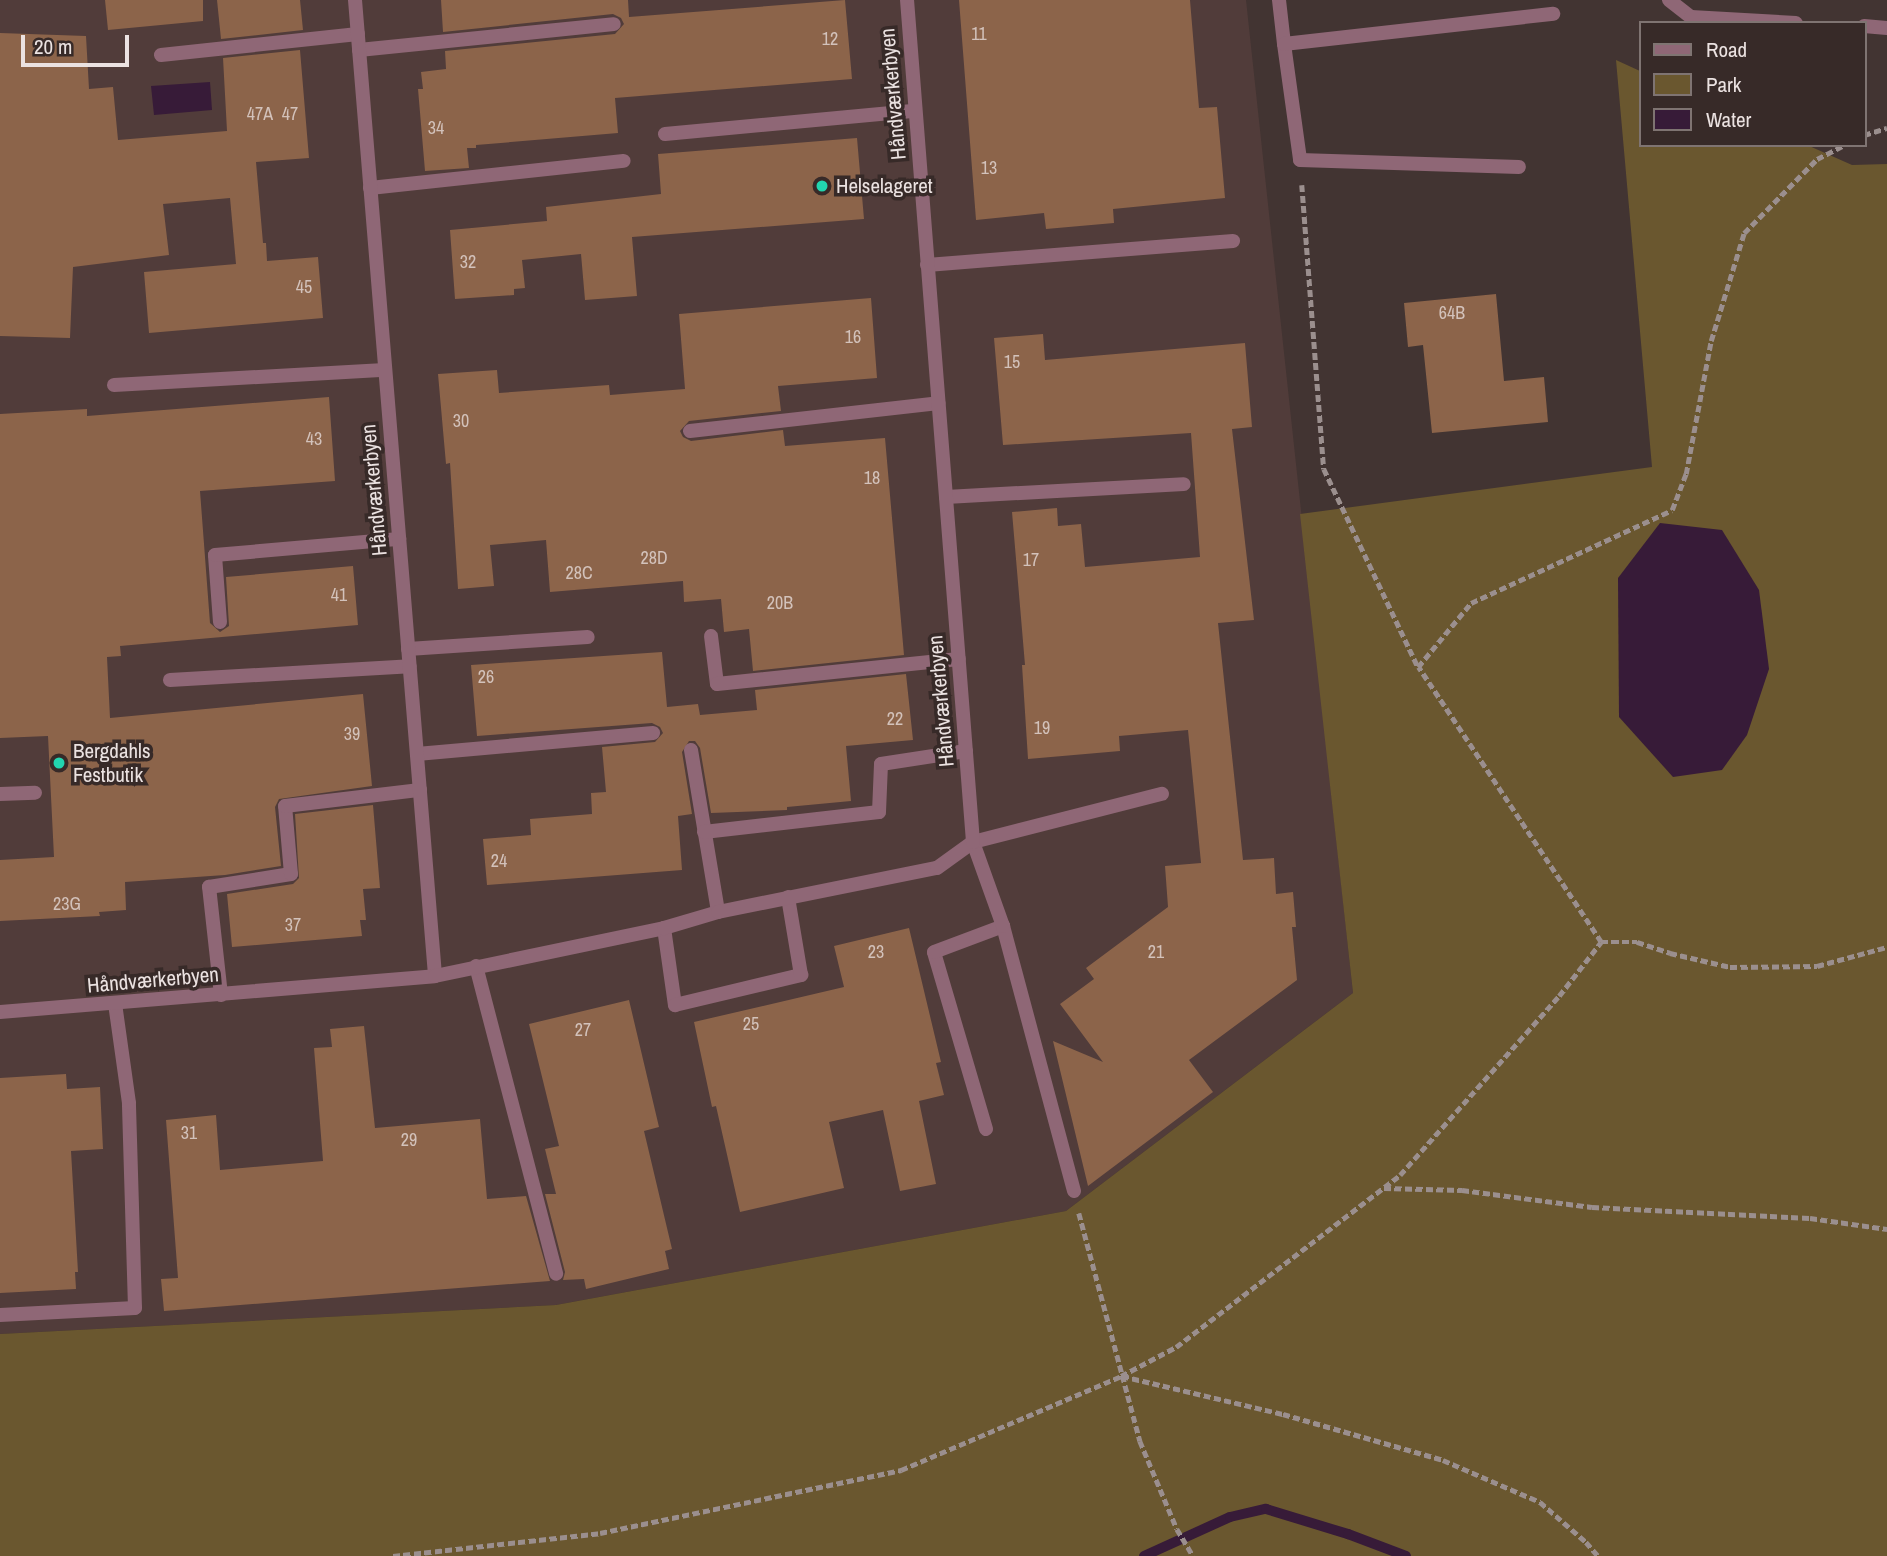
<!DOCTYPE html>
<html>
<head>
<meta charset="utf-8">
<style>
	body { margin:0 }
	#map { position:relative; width:1887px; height:1556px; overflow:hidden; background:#423432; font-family:"Archivo Narrow",sans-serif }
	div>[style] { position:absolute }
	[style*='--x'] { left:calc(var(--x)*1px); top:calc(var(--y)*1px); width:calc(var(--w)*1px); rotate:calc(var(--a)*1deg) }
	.built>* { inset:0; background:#513c3a }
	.green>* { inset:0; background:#6a572f }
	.water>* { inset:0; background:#371b38 }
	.stream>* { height:10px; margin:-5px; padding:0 5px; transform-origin:5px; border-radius:5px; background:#371b38 }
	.building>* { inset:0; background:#8c644a }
	.path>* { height:4.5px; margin-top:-2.25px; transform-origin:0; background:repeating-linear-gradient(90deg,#9b8f8e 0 7px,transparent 0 10.5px) }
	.lane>* { height:14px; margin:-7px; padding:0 7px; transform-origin:7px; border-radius:7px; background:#8f6776 }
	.street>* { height:14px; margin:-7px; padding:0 7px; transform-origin:7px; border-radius:7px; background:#8f6776 }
	.dots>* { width:19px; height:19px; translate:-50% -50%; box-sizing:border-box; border:4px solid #372a28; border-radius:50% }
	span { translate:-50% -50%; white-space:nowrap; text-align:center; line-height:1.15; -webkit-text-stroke:7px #372a28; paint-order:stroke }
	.number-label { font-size:18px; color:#d3c2bb }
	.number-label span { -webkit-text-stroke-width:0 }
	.street-label { font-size:21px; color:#ebe2e1 }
	.poi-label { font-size:21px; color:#ebe2e1 }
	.left { translate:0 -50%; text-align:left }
	.legend { position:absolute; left:1639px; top:21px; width:228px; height:126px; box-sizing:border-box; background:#372a28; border:2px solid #7f7472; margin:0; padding:9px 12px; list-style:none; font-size:21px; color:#ebe2e1 }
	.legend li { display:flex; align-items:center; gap:14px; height:35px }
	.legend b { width:35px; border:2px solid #7f7472 }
	.scale { position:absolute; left:21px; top:35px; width:108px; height:32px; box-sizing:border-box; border:4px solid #ebe2e1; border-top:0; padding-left:9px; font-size:21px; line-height:24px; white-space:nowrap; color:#ebe2e1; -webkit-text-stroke:5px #372a28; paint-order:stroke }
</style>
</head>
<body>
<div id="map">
	<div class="built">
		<div style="clip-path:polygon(0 0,1246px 0,1353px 993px,1066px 1211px,556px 1305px,0 1334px)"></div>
	</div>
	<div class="green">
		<div style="clip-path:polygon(1616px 60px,1640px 71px,1640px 145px,1807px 145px,1852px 165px,1887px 164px,1887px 1556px,0 1556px,0 1334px,556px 1305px,1066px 1211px,1353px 993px,1300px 514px,1652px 467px)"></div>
	</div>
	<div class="water">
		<div style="clip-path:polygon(210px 82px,212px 110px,154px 115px,151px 86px)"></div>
		<div style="clip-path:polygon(1660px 523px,1722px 530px,1759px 590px,1769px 669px,1747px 735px,1722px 770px,1673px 777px,1619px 717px,1618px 578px)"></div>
	</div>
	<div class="stream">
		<div style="--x:1144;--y:1556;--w:94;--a:-24.4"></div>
		<div style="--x:1230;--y:1517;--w:37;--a:-13"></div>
		<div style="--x:1266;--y:1509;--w:86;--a:17"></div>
		<div style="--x:1348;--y:1534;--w:62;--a:20.8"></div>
	</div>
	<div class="building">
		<div style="clip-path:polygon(105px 0,203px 0,203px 21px,108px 30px)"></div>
		<div style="clip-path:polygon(217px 0,300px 0,303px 30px,221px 39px)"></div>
		<div style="clip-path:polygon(441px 0,628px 0,629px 17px,845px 0,852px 79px,615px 98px,618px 133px,476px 145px,476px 148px,467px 148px,469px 168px,425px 171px,418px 89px,423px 89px,421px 72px,446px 69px,445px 51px,615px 34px,624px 24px,621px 18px,613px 14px,443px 32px)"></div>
		<div style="clip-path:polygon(959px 0,1190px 0,1199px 108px,1217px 107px,1225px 198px,1113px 209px,1114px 223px,1046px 229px,1044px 213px,976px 220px)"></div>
		<div style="clip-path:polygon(0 33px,86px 36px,89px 89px,113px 87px,118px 140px,227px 131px,223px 58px,300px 50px,309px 158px,256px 162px,263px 243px,266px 243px,267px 261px,318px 257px,323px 318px,149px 333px,144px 272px,236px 264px,230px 198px,163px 204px,169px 255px,73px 267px,70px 338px,0 336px)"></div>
		<div style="clip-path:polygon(857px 138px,864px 219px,632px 237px,637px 296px,585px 300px,581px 254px,522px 260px,525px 288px,514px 289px,514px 295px,455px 299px,450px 230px,547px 221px,546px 207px,661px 194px,658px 154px)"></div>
		<div style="clip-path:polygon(1496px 294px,1504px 381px,1544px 377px,1548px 422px,1432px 433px,1423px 345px,1408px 347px,1404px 303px)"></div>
		<div style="clip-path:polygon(871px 298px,877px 378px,778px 386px,781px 411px,689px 421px,680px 431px,683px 437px,691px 441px,783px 430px,785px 446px,885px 438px,904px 655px,753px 671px,749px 629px,724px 632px,721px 599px,684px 602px,683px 581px,550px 592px,546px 540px,490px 545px,494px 586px,458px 589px,450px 463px,446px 464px,438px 374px,497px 370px,499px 393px,609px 385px,610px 395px,685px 389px,679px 314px)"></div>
		<div style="clip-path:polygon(1043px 334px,1045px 360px,1245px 343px,1252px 427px,1232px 429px,1254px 620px,1218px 623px,1243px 860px,1274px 858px,1276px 894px,1293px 892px,1296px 927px,1292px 927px,1297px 980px,1189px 1060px,1213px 1092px,1088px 1186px,1053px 1041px,1103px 1062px,1060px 1004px,1094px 979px,1086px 968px,1168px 907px,1165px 866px,1201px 863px,1188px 730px,1119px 736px,1120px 751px,1028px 759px,1022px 665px,1025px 665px,1012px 512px,1057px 508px,1058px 526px,1081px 524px,1085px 567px,1200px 557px,1191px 433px,1003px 445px,994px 338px)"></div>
		<div style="clip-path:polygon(329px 397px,335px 481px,200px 491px,210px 623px,220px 632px,229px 626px,226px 577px,353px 566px,358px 625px,120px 646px,121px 656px,107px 657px,110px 718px,363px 694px,372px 786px,279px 799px,275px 807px,281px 866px,225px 875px,125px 882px,126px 910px,99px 912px,100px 916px,0 921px,0 860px,54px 857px,48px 736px,0 738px,0 414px,87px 409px,87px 416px)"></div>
		<div style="clip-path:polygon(662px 652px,667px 707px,698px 704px,700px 715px,757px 710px,755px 690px,906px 674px,913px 740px,846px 746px,851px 801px,787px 807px,787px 810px,711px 813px,700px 748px,695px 741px,689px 741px,682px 752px,692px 814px,678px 816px,682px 870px,487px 885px,483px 839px,531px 835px,530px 819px,592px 814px,591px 793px,606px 792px,602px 747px,655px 742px,663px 733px,660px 727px,652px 723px,477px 736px,471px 665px)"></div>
		<div style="clip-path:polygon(373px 805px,380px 888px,363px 889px,366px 920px,360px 920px,362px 936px,232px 947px,227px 894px,293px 884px,299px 878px,295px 814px)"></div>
		<div style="clip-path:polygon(909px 928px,941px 1062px,936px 1063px,944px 1095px,919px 1101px,936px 1184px,900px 1191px,883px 1110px,829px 1122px,844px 1188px,740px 1212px,716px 1106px,712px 1107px,694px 1022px,844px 987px,834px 946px)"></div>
		<div style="clip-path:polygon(629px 1000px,659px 1127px,644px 1131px,672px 1249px,665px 1251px,669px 1269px,586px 1289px,584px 1279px,563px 1280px,565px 1272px,545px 1194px,556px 1194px,545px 1149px,559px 1146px,529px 1024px)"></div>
		<div style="clip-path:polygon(364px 1026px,375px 1128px,480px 1119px,487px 1199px,526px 1196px,550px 1281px,164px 1311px,161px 1279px,178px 1278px,166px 1120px,216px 1115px,220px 1170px,323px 1161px,314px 1048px,332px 1047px,330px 1029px)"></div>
		<div style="clip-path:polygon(66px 1074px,67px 1089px,100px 1087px,103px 1149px,71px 1151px,78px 1272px,75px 1272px,76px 1289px,0 1293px,0 1078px)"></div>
	</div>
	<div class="path">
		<div style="--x:1864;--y:135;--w:24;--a:-17"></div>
		<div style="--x:1302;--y:185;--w:285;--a:85.6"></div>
		<div style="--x:1324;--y:469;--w:219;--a:64.6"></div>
		<div style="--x:1601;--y:942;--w:36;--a:0"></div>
		<div style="--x:1637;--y:942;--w:35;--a:18"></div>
		<div style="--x:1670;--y:953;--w:62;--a:13.1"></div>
		<div style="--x:1730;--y:967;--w:87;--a:-0.7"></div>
		<div style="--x:1817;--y:966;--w:73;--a:-15.2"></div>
		<div style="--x:1384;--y:1188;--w:78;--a:1.5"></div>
		<div style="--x:1462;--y:1190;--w:131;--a:7.5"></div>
		<div style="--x:1592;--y:1207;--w:218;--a:2.9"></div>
		<div style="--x:1810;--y:1218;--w:78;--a:8.1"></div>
		<div style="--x:1079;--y:1213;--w:236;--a:75"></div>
		<div style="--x:1140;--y:1441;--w:95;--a:67.2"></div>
		<div style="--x:1177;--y:1529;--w:31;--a:59"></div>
		<div style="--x:1122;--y:1376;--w:165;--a:13.3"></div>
		<div style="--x:1283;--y:1414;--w:166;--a:16"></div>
		<div style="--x:1443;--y:1460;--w:106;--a:23.4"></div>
		<div style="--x:1540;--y:1502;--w:61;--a:41"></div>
		<div style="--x:1586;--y:1542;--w:18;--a:49"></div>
		<div style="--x:393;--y:1556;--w:208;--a:-6.3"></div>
		<div style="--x:600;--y:1533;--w:308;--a:-11.8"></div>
		<div style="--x:901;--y:1470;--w:239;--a:-23.1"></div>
		<div style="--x:1121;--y:1376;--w:62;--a:-27.8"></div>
		<div style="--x:1176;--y:1347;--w:282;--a:-37.5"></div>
		<div style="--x:1400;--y:1175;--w:239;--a:-48.4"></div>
		<div style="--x:1559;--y:996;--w:68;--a:-52.1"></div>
		<div style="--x:1601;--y:942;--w:330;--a:-123.6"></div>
		<div style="--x:1418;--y:667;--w:83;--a:-50.4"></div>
		<div style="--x:1471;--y:603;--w:221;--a:-24.8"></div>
		<div style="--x:1672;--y:510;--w:39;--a:-69"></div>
		<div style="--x:1686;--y:474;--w:135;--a:-79.4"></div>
		<div style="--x:1711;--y:341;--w:113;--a:-73"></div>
		<div style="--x:1744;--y:233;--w:104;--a:-45.4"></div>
		<div style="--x:1817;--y:159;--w:30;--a:-27"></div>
	</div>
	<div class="lane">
		<div style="--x:1284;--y:44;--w:117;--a:82.1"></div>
		<div style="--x:1300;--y:160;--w:219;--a:1.8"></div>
		<div style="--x:359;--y:50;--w:256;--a:-5.8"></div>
		<div style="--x:161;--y:55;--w:198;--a:-6.1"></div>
		<div style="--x:665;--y:134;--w:251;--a:-5.3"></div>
		<div style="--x:370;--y:188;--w:255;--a:-6.1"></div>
		<div style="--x:927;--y:265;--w:307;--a:-4.5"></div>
		<div style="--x:114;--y:385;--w:271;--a:-3.2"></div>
		<div style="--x:690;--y:431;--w:250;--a:-6.4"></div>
		<div style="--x:946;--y:497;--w:238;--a:-3.1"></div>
		<div style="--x:220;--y:622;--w:67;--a:-94.3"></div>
		<div style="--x:215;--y:555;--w:185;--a:-5"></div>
		<div style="--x:711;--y:636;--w:48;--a:82.9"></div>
		<div style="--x:717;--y:684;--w:243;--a:-5.9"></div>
		<div style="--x:408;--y:649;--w:180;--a:-3.8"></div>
		<div style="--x:170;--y:680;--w:240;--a:-3.3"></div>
		<div style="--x:691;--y:750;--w:164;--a:80.5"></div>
		<div style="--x:417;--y:754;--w:237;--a:-5.1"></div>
		<div style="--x:0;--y:794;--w:35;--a:-2"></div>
		<div style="--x:704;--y:832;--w:176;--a:-6.5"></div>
		<div style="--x:879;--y:812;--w:48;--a:-87.6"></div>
		<div style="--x:881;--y:764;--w:86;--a:-8.7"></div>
		<div style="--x:664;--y:928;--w:78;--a:81.9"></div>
		<div style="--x:675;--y:1005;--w:130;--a:-13.4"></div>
		<div style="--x:801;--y:975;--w:79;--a:-99.5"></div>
		<div style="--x:476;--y:966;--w:318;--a:75.4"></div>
		<div style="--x:221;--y:995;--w:109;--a:-96.3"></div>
		<div style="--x:209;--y:887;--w:83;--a:-9"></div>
		<div style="--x:291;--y:874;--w:68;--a:-95"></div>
		<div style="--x:285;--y:806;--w:136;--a:-6.8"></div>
		<div style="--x:986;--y:1129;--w:184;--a:-106.4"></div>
		<div style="--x:934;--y:952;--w:74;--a:-20.6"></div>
		<div style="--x:1074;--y:1191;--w:274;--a:-105"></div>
		<div style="--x:1003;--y:926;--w:89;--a:-109.7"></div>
		<div style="--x:973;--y:842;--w:195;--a:-14.3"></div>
		<div style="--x:0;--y:1315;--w:135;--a:-3"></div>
		<div style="--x:135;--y:1308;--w:205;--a:-91.7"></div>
		<div style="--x:129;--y:1103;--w:100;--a:-98"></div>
	</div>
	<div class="street">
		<div style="--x:355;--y:0;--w:979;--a:85.31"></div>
		<div style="--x:1279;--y:0;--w:44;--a:83.5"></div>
		<div style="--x:1284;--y:44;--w:271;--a:-6.4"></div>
		<div style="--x:1669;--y:0;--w:28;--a:38"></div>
		<div style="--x:1691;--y:17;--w:105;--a:3.3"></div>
		<div style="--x:1864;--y:26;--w:23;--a:5"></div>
		<div style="--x:0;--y:1012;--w:436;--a:-4.7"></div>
		<div style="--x:435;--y:976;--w:234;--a:-11.8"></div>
		<div style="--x:664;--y:928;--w:56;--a:-16.5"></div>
		<div style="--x:718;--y:912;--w:223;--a:-11.4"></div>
		<div style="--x:937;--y:868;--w:44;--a:-35.8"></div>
		<div style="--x:973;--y:842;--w:845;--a:-94.48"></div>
	</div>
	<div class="dots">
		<div style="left:822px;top:186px;background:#22d5af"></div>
		<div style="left:59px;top:763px;background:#22d5af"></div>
	</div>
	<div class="number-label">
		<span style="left:979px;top:34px">11</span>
		<span style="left:830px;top:39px">12</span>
		<span style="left:260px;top:114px">47A</span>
		<span style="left:290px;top:114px">47</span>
		<span style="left:436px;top:128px">34</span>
		<span style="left:989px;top:168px">13</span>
		<span style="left:468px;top:262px">32</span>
		<span style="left:304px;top:287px">45</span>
		<span style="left:1452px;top:313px">64B</span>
		<span style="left:853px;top:337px">16</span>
		<span style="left:1012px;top:362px">15</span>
		<span style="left:461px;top:421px">30</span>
		<span style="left:314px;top:439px">43</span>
		<span style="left:872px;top:478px">18</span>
		<span style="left:654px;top:558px">28D</span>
		<span style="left:1031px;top:560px">17</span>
		<span style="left:579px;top:573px">28C</span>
		<span style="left:339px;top:595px">41</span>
		<span style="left:780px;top:603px">20B</span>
		<span style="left:486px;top:677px">26</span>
		<span style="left:895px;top:719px">22</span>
		<span style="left:1042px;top:728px">19</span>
		<span style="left:352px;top:734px">39</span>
		<span style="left:499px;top:861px">24</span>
		<span style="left:67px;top:904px">23G</span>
		<span style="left:293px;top:925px">37</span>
		<span style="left:876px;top:952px">23</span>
		<span style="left:1156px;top:952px">21</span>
		<span style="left:751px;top:1024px">25</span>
		<span style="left:583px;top:1030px">27</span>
		<span style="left:189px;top:1133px">31</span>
		<span style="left:409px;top:1140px">29</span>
	</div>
	<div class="street-label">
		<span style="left:893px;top:94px;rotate:-95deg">Håndværkerbyen</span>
		<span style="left:374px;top:490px;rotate:-95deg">Håndværkerbyen</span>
		<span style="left:941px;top:701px;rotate:-95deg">Håndværkerbyen</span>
		<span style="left:153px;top:980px;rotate:-5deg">Håndværkerbyen</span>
	</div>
	<div class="poi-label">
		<span class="left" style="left:836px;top:186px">Helselageret</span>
		<span class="left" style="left:73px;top:763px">Bergdahls<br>Festbutik</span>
	</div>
	<ul class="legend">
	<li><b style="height:9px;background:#8f6776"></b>Road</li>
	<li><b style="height:19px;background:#6a572f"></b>Park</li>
	<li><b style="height:19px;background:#371b38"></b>Water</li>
	</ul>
	<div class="scale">20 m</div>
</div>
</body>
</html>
